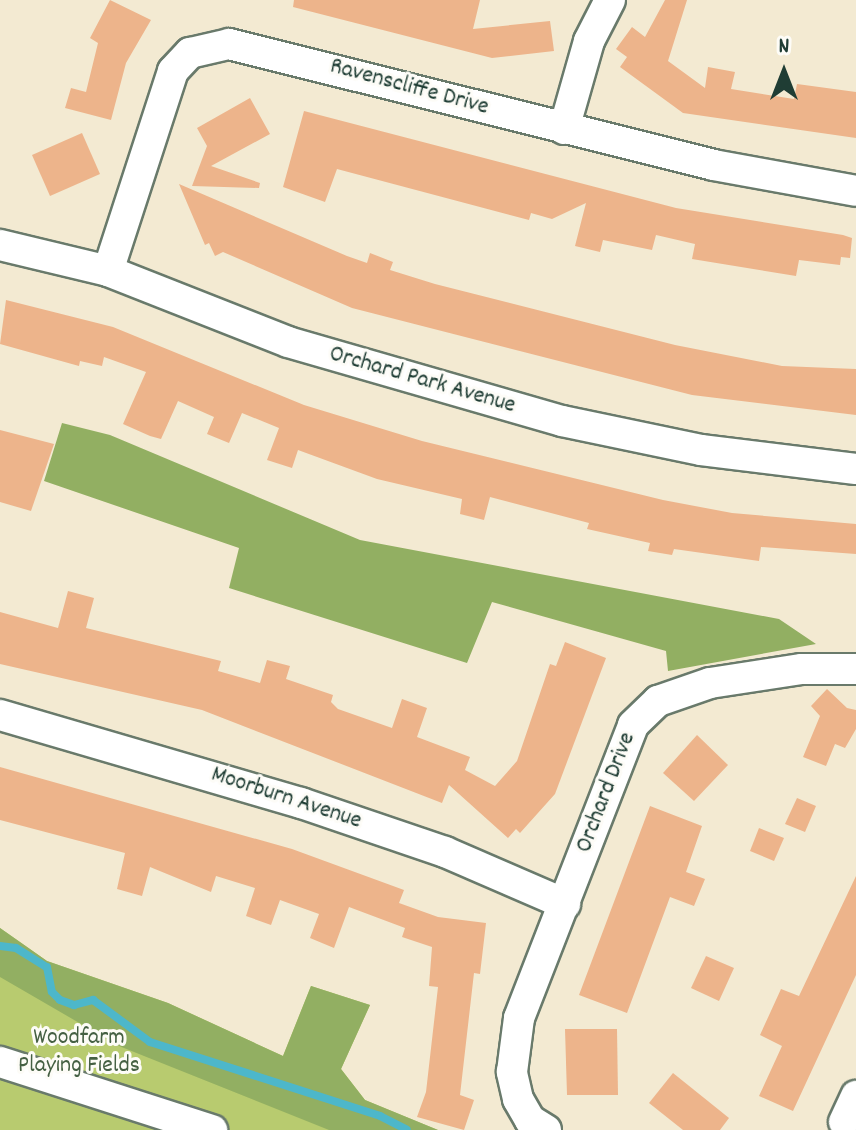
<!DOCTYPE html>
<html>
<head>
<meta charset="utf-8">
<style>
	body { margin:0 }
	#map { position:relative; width:856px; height:1130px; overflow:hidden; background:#f3ead2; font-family:Dekko,sans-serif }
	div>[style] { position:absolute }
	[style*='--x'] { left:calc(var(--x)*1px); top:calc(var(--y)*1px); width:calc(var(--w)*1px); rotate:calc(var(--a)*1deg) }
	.green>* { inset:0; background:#b8cb6f }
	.forest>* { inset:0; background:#92af62 }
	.stream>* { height:8px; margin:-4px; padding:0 4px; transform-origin:4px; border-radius:4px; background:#4db7ca }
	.building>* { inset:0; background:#edb48b }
	.roads { filter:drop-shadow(2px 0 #697a6b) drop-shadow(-2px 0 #697a6b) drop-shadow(0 2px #697a6b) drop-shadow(0 -2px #697a6b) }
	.minor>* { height:30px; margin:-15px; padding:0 15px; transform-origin:15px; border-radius:15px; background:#fff }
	span { translate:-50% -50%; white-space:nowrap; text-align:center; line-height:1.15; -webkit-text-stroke:6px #fdfcf7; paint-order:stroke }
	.street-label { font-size:24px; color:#1f3d34 }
	.park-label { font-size:24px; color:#456043 }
	.north { position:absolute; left:744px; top:32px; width:80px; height:80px; -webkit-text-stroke:6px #fdfcf7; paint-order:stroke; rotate:0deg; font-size:22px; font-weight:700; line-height:32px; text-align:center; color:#1f3d34 }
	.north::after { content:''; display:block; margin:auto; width:28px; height:36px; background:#1f3d34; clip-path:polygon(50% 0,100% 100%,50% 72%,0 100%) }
</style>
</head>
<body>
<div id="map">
	<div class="green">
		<div style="clip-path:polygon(0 928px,47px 961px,168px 1003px,283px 1056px,311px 986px,370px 1005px,341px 1069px,365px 1100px,438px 1130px,0 1130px)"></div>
	</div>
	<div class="forest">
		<div style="clip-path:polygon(62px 423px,110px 435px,360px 540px,779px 619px,816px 644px,668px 671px,666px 651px,492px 602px,467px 663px,229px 588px,239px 548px,44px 481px)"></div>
		<div style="clip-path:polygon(0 928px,47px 961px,168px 1003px,283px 1056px,311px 986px,370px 1005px,341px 1069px,365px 1100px,438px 1130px,329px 1130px,119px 1046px,0 977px)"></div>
	</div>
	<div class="stream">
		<div style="--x:0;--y:946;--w:16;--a:7"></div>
		<div style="--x:16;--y:948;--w:36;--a:32"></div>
		<div style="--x:47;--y:967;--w:25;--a:79"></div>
		<div style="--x:52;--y:992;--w:11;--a:45"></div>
		<div style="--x:60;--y:1000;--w:15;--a:20"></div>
		<div style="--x:74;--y:1005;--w:20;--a:-15"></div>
		<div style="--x:93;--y:1000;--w:71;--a:36.4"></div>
		<div style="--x:150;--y:1042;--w:242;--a:17.8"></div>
		<div style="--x:380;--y:1116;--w:30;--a:27"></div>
	</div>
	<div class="building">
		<div style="clip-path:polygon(110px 0,151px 20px,126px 63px,111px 120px,65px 108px,71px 88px,86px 92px,98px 43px,90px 38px)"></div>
		<div style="clip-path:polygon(294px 0,480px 0,473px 29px,550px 21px,554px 51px,492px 58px,293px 7px)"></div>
		<div style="clip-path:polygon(665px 0,687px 0,668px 61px,705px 88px,708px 67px,735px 72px,731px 89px,794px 99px,797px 84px,856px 92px,856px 138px,683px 113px,620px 67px,627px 57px,616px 49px,632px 27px,645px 37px)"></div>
		<div style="clip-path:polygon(250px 98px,270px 134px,211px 166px,260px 183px,259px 188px,192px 186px,207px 146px,197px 128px)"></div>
		<div style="clip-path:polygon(304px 111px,676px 208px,843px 235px,852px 238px,850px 258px,841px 257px,840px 265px,799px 260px,796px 276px,692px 259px,695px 244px,656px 235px,652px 250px,603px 240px,600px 252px,575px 246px,586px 203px,552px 219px,531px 213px,529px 220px,337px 169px,325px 202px,283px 187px)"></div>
		<div style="clip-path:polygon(82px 133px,100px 174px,50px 196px,32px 155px)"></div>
		<div style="clip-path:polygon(179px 184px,347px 256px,367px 263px,370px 253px,393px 262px,390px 270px,435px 284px,675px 345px,782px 366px,856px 369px,856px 415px,692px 395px,352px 308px,223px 252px,215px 256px,209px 243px,205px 245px)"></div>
		<div style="clip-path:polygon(6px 300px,113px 327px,304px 405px,422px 441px,663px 500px,732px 513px,856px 524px,856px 554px,761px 547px,759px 561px,674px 549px,672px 555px,648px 551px,650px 543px,587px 529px,589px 523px,490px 497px,484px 520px,460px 514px,462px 499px,377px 479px,298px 450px,292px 468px,267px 460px,279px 428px,242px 413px,229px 443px,207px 434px,214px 417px,178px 401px,161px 439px,150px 436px,123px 424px,146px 372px,104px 357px,102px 366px,80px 361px,79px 366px,0 344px)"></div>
		<div style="clip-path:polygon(0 430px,54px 444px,31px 511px,0 502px)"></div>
		<div style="clip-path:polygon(68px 591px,94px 598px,86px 628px,221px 661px,218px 671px,260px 683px,267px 660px,290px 666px,286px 679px,333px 695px,331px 702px,338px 709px,392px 728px,402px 699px,427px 708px,417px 737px,470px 757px,465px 770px,495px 786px,517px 761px,550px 664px,556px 666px,565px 642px,606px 658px,555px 794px,520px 833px,516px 829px,508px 838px,449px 785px,442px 803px,202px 710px,0 664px,0 612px,58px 628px)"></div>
		<div style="clip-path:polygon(827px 689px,847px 708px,856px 710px,856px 729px,845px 748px,835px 744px,826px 766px,803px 757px,820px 716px,811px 706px)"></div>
		<div style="clip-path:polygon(697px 735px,728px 765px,694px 801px,663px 773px)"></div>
		<div style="clip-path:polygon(0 767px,292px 849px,404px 890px,399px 903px,438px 917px,486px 923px,480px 974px,474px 973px,460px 1095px,474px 1100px,464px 1130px,417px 1117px,426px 1092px,438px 987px,429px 986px,432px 947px,402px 937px,405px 928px,349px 907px,334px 948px,310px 938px,319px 914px,280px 900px,271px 925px,246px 916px,255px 888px,216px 876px,211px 892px,150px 867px,142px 896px,117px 889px,125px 853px,0 820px)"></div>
		<div style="clip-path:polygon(797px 798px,816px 806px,805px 832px,785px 824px)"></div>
		<div style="clip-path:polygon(650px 806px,702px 826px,686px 872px,705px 879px,694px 906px,670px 897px,627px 1013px,579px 995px)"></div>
		<div style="clip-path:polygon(759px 828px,784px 838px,774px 861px,750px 851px)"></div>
		<div style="clip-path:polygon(856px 876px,856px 975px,793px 1111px,759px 1096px,782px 1046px,760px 1035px,781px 989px,799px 996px)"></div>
		<div style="clip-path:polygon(706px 956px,734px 968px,719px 1001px,691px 988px)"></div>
		<div style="clip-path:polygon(565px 1029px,617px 1029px,618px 1095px,567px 1095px)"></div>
		<div style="clip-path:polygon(673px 1073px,729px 1118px,720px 1130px,683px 1130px,649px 1103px)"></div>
	</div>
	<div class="roads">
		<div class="minor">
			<div style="--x:564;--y:129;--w:91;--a:-74.1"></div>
			<div style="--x:589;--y:41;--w:46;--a:-62.9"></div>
			<div style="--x:0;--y:245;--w:111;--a:13.5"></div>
			<div style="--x:108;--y:271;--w:193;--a:21.5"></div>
			<div style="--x:288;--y:342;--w:285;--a:16.1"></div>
			<div style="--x:562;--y:421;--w:142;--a:11.8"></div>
			<div style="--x:701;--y:450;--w:156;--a:7"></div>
			<div style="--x:108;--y:271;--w:210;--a:-72"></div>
			<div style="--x:173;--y:71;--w:25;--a:-47"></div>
			<div style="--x:190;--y:53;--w:40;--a:-13"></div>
			<div style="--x:229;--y:44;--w:499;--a:14"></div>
			<div style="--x:713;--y:165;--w:145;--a:10.3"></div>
			<div style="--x:0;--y:715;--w:314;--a:16.3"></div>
			<div style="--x:301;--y:803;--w:152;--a:18.8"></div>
			<div style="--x:445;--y:852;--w:131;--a:23.4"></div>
			<div style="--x:0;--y:1062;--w:223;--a:17.8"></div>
			<div style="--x:844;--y:1122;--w:29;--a:-65"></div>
			<div style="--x:546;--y:1130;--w:19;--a:-148"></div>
			<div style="--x:530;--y:1120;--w:24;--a:-120"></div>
			<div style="--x:518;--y:1099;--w:28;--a:-103"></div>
			<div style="--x:512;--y:1072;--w:54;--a:-82.6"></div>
			<div style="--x:519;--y:1018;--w:314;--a:-68.7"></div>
			<div style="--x:633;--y:725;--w:35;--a:-44"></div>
			<div style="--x:658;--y:701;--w:55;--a:-19.1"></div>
			<div style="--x:710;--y:683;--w:93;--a:-8.7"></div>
			<div style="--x:802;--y:669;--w:54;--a:0"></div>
		</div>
	</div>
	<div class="street-label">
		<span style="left:409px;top:88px;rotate:15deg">Ravenscliffe Drive</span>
		<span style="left:422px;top:381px;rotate:16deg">Orchard Park Avenue</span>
		<span style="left:607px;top:793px;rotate:-69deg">Orchard Drive</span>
		<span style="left:286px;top:799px;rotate:18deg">Moorburn Avenue</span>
	</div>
	<div class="park-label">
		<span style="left:79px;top:1053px">Woodfarm<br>Playing Fields</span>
	</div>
	<div class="north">N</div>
</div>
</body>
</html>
